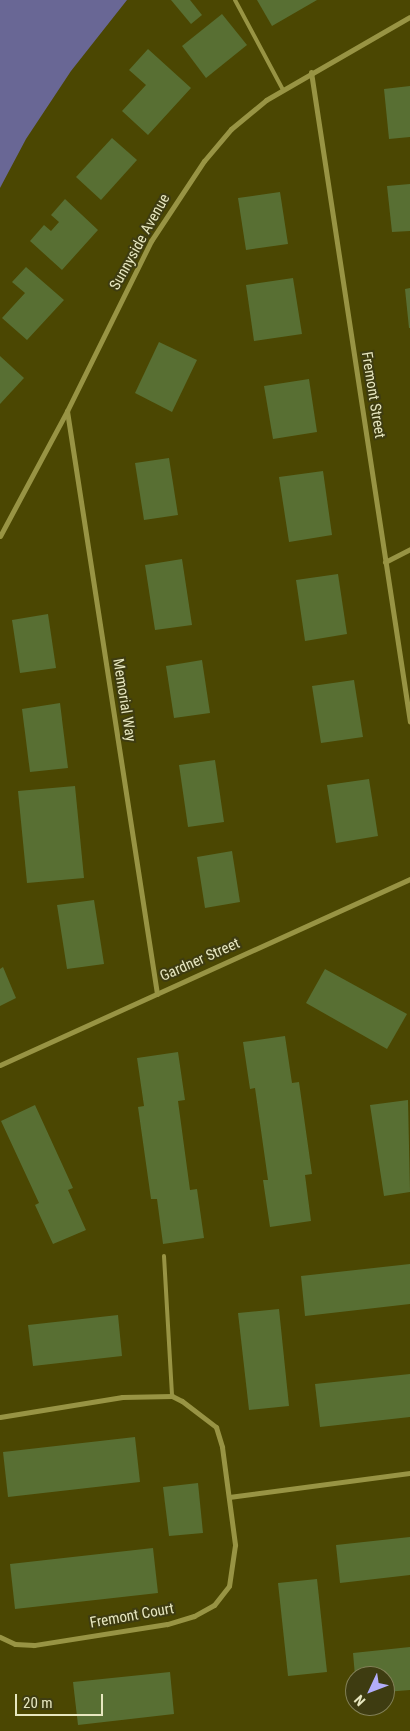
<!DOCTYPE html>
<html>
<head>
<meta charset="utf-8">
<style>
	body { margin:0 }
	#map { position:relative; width:410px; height:1731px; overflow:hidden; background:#4b4702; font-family:"Roboto Condensed",sans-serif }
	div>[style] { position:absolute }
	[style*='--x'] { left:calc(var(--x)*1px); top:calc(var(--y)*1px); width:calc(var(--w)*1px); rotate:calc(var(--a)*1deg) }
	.green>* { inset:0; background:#696795 }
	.building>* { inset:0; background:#586f33 }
	.lane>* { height:4px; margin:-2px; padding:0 2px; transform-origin:2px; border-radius:2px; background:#989444 }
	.street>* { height:5px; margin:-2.5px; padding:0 2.5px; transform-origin:2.5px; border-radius:2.5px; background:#989444 }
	span { translate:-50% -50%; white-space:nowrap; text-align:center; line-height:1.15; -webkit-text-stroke:4px #3e3c11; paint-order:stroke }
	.street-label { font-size:15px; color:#e7e7c0 }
	.north { position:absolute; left:345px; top:1666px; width:50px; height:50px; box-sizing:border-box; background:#3e3c11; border:1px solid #828057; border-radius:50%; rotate:227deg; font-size:14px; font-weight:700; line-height:20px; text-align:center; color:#e7e7c0 }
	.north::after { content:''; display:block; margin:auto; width:18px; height:22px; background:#b2adf9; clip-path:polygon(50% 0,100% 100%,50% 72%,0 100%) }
	.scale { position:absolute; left:15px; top:1694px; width:88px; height:22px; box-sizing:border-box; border:2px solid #e7e7c0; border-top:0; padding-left:6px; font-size:15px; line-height:18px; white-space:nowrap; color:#e7e7c0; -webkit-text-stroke:4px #3e3c11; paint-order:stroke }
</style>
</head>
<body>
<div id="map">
	<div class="green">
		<div style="clip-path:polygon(0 0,127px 0,71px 71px,26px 139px,0 188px)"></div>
	</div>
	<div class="building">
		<div style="clip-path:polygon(171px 0,190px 0,202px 15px,191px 24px)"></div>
		<div style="clip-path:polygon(257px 0,317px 0,272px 26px)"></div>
		<div style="clip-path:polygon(222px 14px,247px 45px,206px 78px,182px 46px)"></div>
		<div style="clip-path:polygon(148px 49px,191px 88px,148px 135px,122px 111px,146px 85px,129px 70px)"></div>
		<div style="clip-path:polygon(410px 86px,410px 137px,389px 139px,384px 89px)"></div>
		<div style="clip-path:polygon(112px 138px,137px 160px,101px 200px,76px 177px)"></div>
		<div style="clip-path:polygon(410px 184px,410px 231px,392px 232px,387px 186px)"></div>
		<div style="clip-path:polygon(280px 192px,288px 244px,246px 250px,238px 198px)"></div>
		<div style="clip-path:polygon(65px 199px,98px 230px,62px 270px,30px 241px,44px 225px,51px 231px,59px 222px,51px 215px)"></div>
		<div style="clip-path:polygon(26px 267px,64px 300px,27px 340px,2px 318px,25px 293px,12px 282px)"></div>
		<div style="clip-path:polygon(293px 278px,302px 334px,254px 341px,246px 285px)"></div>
		<div style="clip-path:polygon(410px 288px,410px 328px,409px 328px,405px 289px)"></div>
		<div style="clip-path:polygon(159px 342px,197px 360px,172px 412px,135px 393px)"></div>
		<div style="clip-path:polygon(0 356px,24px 378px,0 404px)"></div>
		<div style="clip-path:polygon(309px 379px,317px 432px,273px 439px,264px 386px)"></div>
		<div style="clip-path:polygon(169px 458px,178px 515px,144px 520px,135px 463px)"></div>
		<div style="clip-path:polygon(323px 471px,332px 535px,289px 542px,279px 477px)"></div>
		<div style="clip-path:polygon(182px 559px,192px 625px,155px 630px,145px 565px)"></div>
		<div style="clip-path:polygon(338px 574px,347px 634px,305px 641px,296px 580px)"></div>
		<div style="clip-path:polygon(48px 614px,56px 668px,20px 673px,12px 620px)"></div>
		<div style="clip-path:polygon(202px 660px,210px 713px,174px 718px,166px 666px)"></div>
		<div style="clip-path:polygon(354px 680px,363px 737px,321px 743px,312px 686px)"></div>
		<div style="clip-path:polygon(60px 703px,68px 768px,30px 772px,22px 709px)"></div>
		<div style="clip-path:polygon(215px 760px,224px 822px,188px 827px,179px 765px)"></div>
		<div style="clip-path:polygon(369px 779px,378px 836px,336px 843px,327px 785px)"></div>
		<div style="clip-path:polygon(75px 786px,84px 878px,27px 883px,18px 791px)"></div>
		<div style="clip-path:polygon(232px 851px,240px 902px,205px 908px,197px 857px)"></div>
		<div style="clip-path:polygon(94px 900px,104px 964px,67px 969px,57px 905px)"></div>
		<div style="clip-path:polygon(3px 967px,16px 998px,0 1006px,0 969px)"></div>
		<div style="clip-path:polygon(325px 969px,407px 1014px,387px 1049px,306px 1003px)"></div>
		<div style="clip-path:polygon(285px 1036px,292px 1083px,299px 1082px,312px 1174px,305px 1175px,311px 1221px,270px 1227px,263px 1180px,268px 1180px,255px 1088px,250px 1089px,243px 1042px)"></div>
		<div style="clip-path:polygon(178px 1052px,185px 1100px,178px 1101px,190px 1190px,197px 1189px,204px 1238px,163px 1244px,157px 1199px,151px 1199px,138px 1107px,144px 1106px,137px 1058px)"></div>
		<div style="clip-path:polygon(408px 1100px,410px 1192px,384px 1196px,370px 1105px)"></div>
		<div style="clip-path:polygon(35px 1105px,73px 1188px,68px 1190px,86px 1230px,53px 1244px,35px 1205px,39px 1203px,1px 1121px)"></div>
		<div style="clip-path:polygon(410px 1264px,410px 1304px,305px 1316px,301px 1276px)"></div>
		<div style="clip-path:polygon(279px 1309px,289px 1406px,249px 1410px,238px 1313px)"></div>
		<div style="clip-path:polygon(118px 1315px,122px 1356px,33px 1366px,28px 1325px)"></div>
		<div style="clip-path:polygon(410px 1374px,410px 1417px,320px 1427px,315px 1384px)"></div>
		<div style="clip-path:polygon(135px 1437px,140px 1482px,8px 1497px,3px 1452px)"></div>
		<div style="clip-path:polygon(198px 1483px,203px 1533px,169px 1536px,163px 1487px)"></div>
		<div style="clip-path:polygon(410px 1537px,410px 1575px,340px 1583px,336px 1545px)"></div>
		<div style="clip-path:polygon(153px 1548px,158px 1593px,15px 1609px,10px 1564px)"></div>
		<div style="clip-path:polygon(317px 1579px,327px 1672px,288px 1676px,278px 1583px)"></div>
		<div style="clip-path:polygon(410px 1647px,410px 1690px,385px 1692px,385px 1676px,355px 1676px,353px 1653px)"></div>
		<div style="clip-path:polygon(170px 1672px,174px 1714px,78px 1725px,73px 1682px)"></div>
	</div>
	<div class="lane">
		<div style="--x:235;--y:0;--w:102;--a:61.9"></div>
		<div style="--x:164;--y:1256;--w:140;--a:86.7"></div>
	</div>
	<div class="street">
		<div style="--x:311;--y:72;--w:657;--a:81.34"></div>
		<div style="--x:67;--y:411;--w:590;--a:81.22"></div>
		<div style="--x:0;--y:536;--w:142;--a:-61.8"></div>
		<div style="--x:67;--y:411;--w:190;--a:-63.7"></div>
		<div style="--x:151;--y:241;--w:96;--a:-56.5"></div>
		<div style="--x:204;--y:161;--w:42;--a:-49.8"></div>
		<div style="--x:231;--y:129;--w:45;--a:-39.6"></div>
		<div style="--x:266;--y:100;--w:166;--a:-30"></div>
		<div style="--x:385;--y:562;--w:28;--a:-27"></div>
		<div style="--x:0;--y:1065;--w:450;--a:-24.4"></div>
		<div style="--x:0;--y:1417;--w:124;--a:-9.3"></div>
		<div style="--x:122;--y:1397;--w:50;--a:-1.1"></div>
		<div style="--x:172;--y:1396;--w:11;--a:27"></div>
		<div style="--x:182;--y:1401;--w:43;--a:37.4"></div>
		<div style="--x:216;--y:1427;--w:21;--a:73"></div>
		<div style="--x:222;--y:1447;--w:99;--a:82.4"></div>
		<div style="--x:235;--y:1545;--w:41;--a:98.3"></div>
		<div style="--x:229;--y:1586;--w:24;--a:128"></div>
		<div style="--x:214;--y:1605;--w:23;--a:151"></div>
		<div style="--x:194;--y:1616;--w:28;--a:163"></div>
		<div style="--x:167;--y:1624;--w:135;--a:171"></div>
		<div style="--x:34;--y:1645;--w:19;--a:-177"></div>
		<div style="--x:15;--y:1644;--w:17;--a:-155"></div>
		<div style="--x:229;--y:1497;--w:183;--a:-7.6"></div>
	</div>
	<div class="street-label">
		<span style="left:140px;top:242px;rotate:-61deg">Sunnyside Avenue</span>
		<span style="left:373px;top:395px;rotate:81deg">Fremont Street</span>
		<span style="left:124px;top:700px;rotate:81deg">Memorial Way</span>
		<span style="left:200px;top:960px;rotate:-24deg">Gardner Street</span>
		<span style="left:132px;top:1616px;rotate:-10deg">Fremont Court</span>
	</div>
	<div class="north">N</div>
	<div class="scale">20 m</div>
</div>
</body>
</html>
